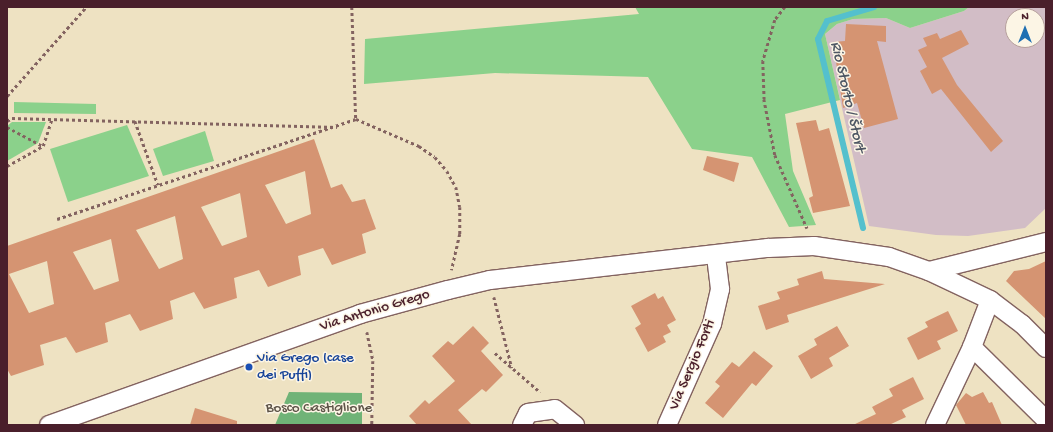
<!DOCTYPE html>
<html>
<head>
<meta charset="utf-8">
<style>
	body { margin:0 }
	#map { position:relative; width:1053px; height:432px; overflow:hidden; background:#eee2c2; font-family:"Gochi Hand",sans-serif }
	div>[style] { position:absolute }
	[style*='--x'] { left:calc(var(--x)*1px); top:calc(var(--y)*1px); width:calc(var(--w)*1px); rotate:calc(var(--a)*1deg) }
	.industrial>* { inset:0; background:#d2bdc6 }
	.green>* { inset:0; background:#8bd18b }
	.forest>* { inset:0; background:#70b377 }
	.stream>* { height:6px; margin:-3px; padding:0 3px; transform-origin:3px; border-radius:3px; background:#54c0cd }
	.building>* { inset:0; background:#d59472 }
	.path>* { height:2.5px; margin-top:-1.25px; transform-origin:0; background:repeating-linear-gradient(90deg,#836360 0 3px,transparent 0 6px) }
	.roads { filter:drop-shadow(1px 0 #836360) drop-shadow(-1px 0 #836360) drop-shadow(0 1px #836360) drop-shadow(0 -1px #836360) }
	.street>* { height:18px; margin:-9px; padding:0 9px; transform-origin:9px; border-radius:9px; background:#fff }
	.dots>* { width:11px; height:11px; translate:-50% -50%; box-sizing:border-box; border:2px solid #fcf5e5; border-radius:50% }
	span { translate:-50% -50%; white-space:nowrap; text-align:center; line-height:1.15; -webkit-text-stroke:3px #fcf5e5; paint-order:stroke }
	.street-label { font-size:15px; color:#4a1f2b }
	.transit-label { font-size:15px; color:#164399 }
	.left { translate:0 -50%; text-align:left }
	.park-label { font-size:15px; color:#5e5448 }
	.water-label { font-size:16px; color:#4e5764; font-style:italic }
	.frame { position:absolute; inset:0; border:8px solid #4a1f2b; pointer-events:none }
	.north { position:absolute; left:1005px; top:8px; width:40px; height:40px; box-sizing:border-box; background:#fcf5e5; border:1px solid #b59f9b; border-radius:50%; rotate:0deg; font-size:11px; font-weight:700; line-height:16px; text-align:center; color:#4a1f2b }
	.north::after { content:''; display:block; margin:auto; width:14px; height:18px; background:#1f6fb2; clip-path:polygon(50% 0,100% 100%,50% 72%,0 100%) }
</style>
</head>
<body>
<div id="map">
	<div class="industrial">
		<div style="clip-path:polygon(evenodd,969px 7px,1046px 8px,1046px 208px,1025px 228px,968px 236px,936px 235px,869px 226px,825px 34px,837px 24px,853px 19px,886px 18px,910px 28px,964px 11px,969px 7px,1013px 16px,1037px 16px,1037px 40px,1013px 40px,1013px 16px)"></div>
	</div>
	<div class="green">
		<div style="clip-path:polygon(635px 7px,969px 7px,964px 11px,910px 28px,886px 18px,853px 19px,837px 24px,825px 34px,840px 100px,785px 114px,793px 171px,816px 225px,789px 227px,752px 157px,692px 149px,648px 77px,495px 73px,364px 84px,365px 39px,639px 14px)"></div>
		<div style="clip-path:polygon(14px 102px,96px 104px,96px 114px,14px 113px)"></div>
		<div style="clip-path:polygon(12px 122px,46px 122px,38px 143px,7px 161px,7px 126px)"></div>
		<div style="clip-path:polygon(127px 125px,149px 176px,68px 202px,50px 149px)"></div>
		<div style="clip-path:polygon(205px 131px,214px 161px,163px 176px,153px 149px)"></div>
	</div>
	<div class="forest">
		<div style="clip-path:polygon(289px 392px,362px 393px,362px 425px,275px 425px)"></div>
	</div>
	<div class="stream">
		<div style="--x:863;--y:228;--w:194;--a:-103.4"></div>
		<div style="--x:818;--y:39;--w:20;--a:-63"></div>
		<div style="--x:827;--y:21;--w:49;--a:-16.6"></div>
	</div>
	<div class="building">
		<div style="clip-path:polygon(846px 24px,886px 26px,886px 42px,877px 41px,898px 119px,864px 128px,857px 103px,843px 108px,833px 42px,845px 41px)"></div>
		<div style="clip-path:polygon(961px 30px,969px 44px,942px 58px,957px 85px,1003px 141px,991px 152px,941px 89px,932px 94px,920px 71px,927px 67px,918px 50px,927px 46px,923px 38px,937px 33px,940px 39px)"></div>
		<div style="clip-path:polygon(816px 120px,819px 131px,829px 128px,850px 206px,813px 213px,809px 198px,813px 196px,796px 123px)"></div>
		<div style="clip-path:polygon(evenodd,314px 139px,331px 188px,342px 184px,352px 202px,365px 199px,376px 229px,362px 234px,366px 253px,332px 265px,323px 248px,298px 256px,301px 275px,268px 287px,259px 270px,234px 278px,237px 298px,204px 309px,194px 292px,170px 301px,173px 319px,140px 331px,130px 314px,105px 323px,108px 342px,76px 353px,66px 337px,40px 345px,44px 365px,11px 376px,7px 369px,7px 246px,314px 139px,305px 171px,311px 214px,286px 224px,265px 185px,305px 171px,314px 139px,240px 193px,247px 237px,222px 246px,201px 207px,240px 193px,314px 139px,175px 216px,183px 259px,159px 269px,136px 230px,175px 216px,314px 139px,111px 239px,119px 281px,94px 290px,73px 252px,111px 239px,314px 139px,47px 261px,54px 304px,29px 313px,9px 274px,47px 261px)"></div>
		<div style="clip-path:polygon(707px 156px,739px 163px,734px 182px,703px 170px)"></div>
		<div style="clip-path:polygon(1046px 261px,1046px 319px,1006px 281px,1014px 271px,1029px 269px)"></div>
		<div style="clip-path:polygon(822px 271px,824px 279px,885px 284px,787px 315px,789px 322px,766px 330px,758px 306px,780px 299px,777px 292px,799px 285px,797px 279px)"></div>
		<div style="clip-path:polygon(655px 293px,658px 299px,663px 296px,676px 320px,667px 325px,671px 332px,663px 336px,666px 342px,648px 352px,635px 328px,641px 324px,631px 306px)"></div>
		<div style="clip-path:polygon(948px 311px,958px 331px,937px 341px,941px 349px,918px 360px,907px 338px,928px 327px,925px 322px)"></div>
		<div style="clip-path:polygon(473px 326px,489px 343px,481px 351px,503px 375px,486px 392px,482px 389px,458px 410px,472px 425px,417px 425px,409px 416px,425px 400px,429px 404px,455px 381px,432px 356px,448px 341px,453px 345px)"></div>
		<div style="clip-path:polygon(837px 326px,849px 346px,829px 358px,833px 366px,811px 379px,798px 356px,817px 345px,814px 339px)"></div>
		<div style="clip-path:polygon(754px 351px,773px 366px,756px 386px,752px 383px,723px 418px,705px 403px,720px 386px,715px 382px,732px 362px,739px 367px)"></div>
		<div style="clip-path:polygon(913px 377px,924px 399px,902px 410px,906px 417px,889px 425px,853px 425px,876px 414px,872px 407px,893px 396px,889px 389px)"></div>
		<div style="clip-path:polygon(983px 392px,989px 403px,992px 402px,1002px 425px,966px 425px,956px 405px,966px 393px,972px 397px)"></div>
		<div style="clip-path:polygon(195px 408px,237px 421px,237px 425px,190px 425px)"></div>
	</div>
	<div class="path">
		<div style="--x:352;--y:7;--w:112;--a:88"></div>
		<div style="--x:356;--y:119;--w:69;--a:23.2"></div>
		<div style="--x:419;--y:146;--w:19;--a:35"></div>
		<div style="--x:435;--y:157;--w:18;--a:49"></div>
		<div style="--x:447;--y:171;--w:18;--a:61"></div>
		<div style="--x:456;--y:187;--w:20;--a:79"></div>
		<div style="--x:460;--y:207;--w:27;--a:90"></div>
		<div style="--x:460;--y:234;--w:37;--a:103"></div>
		<div style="--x:785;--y:7;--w:16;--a:128"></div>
		<div style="--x:775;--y:20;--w:43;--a:106.3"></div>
		<div style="--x:763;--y:61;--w:38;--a:88"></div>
		<div style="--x:764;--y:99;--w:57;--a:78.9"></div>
		<div style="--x:775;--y:155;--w:80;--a:66.3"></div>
		<div style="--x:7;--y:96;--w:119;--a:-48.4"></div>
		<div style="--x:7;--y:121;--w:6;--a:-31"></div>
		<div style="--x:12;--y:118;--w:325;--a:1.6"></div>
		<div style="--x:135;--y:121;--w:68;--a:70.2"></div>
		<div style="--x:7;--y:127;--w:40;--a:28"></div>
		<div style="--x:7;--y:166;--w:41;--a:-29.1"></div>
		<div style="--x:43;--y:146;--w:28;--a:-72"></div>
		<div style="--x:57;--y:219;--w:315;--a:-18.5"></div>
		<div style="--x:494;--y:297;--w:73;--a:75.8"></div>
		<div style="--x:367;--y:332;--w:30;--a:78"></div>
		<div style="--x:373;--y:361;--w:64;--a:90.9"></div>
		<div style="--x:495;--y:353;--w:60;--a:40.9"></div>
	</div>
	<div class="roads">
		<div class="street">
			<div style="--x:929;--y:271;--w:121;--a:-13.9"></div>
			<div style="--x:972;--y:347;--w:104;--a:44.6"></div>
			<div style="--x:49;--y:425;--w:330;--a:-19.6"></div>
			<div style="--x:360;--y:314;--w:91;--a:-15.3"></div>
			<div style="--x:448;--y:290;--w:43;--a:-13.4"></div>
			<div style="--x:490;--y:280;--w:280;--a:-6.6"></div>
			<div style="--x:768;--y:248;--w:46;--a:-2.5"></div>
			<div style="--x:814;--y:246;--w:76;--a:8.3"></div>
			<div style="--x:889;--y:257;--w:42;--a:19.3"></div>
			<div style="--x:929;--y:271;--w:68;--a:25.4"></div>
			<div style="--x:990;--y:300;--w:40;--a:37"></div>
			<div style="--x:1022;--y:324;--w:34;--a:45"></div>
			<div style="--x:522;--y:425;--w:13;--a:-63"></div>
			<div style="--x:528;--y:413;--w:27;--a:-8"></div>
			<div style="--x:555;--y:409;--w:26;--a:39"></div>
			<div style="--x:667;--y:425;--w:111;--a:-66"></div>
			<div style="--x:712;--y:324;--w:36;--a:-77"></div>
			<div style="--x:720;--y:289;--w:33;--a:-97"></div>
			<div style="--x:935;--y:425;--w:86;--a:-64.6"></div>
			<div style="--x:972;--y:347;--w:50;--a:-69"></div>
		</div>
	</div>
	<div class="dots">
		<div style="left:249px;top:367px;background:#1a4fb4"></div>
	</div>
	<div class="street-label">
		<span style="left:375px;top:311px;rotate:-17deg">Via Antonio Grego</span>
		<span style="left:693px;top:365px;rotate:-67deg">Via Sergio Forti</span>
	</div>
	<div class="transit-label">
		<span class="left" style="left:257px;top:367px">Via Grego (case<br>dei Puffi)</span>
	</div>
	<div class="park-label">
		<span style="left:319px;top:409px">Bosco Castiglione</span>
	</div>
	<div class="water-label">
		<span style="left:846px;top:97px;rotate:77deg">Rio Storto / Štort</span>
	</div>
	<div class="frame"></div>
	<div class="north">N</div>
</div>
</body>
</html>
